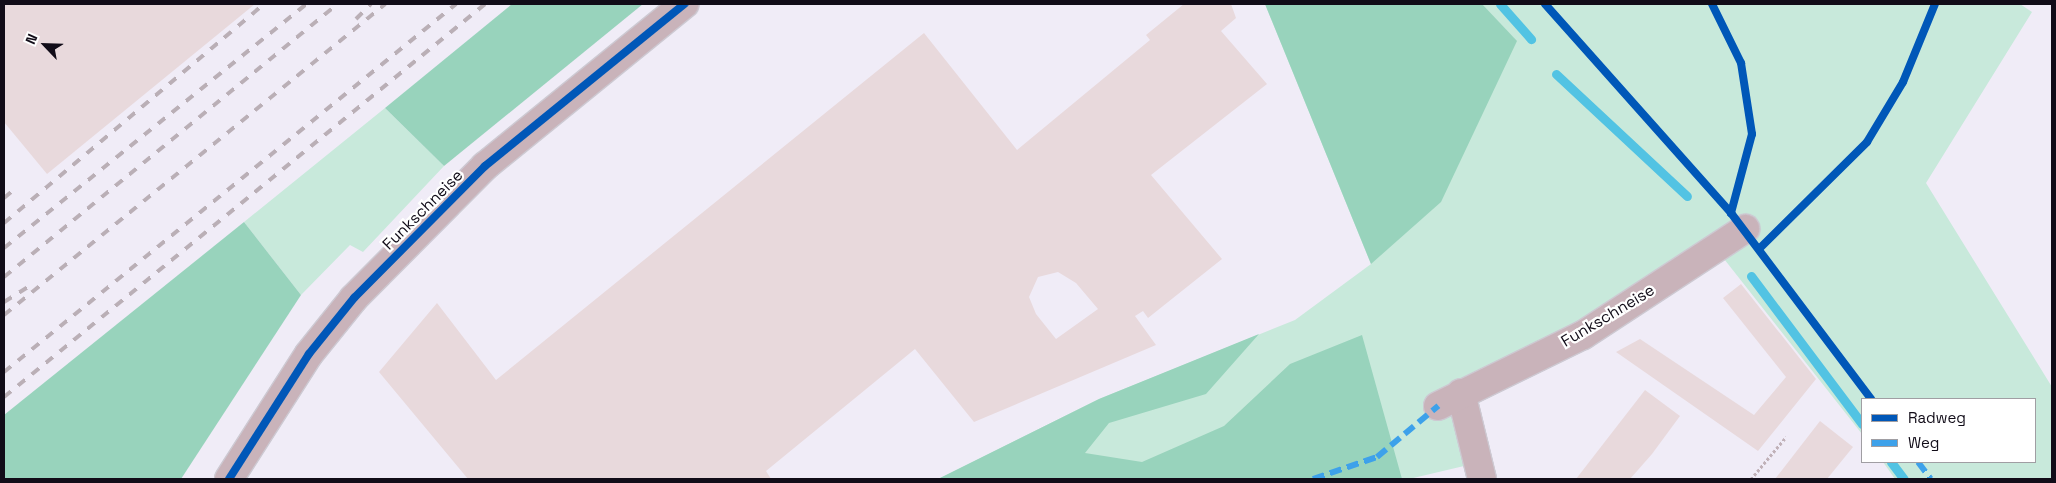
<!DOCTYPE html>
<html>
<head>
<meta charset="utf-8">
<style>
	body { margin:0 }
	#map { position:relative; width:2056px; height:483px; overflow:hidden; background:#f0ecf7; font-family:"Space Grotesk",sans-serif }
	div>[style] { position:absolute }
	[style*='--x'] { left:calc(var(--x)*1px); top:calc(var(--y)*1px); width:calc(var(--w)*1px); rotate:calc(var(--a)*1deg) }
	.green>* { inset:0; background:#c8e9db }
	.forest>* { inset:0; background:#98d3bc }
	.stream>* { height:9px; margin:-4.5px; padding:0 4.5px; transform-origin:4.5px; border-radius:4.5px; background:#52c3e3 }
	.building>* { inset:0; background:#e8d9dc }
	.path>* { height:3px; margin-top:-1.5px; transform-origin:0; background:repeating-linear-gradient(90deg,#c0b1b8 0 2.5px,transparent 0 5px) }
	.roads { filter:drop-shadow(1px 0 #cdc9d2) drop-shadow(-1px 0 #cdc9d2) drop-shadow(0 1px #cdc9d2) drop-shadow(0 -1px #cdc9d2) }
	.street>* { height:28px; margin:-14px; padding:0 14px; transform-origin:14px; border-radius:14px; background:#c9b3ba }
	.rail>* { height:4px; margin-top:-2px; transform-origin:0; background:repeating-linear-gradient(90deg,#baafb6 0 9px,transparent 0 18px) }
	.quiet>* { height:6px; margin-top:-3px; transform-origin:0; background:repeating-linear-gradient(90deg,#3da1ea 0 12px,transparent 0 18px) }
	.cycleway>* { height:8px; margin:-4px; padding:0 4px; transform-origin:4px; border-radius:4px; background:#0057b8 }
	span { translate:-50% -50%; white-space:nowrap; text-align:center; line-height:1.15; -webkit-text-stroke:4.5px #fff; paint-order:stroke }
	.street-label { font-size:16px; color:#110c18 }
	.frame { position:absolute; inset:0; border:5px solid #110c18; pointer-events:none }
	.legend { position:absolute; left:1861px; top:398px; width:175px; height:65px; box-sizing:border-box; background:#fff; border:1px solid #a09ea3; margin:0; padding:6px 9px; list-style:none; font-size:15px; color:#110c18 }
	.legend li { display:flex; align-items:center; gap:10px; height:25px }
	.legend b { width:25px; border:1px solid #a09ea3 }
	.north { position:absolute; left:20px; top:20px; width:50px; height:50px; -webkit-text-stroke:4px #fff; paint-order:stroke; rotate:294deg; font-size:14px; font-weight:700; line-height:20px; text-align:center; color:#110c18 }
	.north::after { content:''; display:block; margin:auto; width:18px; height:22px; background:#110c18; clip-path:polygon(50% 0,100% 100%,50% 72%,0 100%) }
</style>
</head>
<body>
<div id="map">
	<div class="green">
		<div style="clip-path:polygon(1265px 4px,2020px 4px,2032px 12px,1926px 183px,2052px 387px,2052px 479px,1895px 479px,1883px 462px,2035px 462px,2035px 399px,1862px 399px,1862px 434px,1717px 250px,1449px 405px,1464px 466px,1409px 479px,938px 479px,1099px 399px,1295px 320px,1371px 264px)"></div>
		<div style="clip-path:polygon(385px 108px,444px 166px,363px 252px,350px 245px,301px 295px,244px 222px)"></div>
	</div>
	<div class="forest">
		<div style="clip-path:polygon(512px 4px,643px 4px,444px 166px,385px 108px)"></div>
		<div style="clip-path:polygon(1265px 4px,1482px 4px,1517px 41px,1441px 202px,1371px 264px)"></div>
		<div style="clip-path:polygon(244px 222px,301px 295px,181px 479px,4px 479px,4px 415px)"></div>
		<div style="clip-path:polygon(1259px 334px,1206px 394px,1109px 423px,1085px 453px,1142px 462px,1224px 426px,1290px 364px,1362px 335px,1402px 479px,938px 479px,1099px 399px)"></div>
	</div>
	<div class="stream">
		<div style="--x:1500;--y:4;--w:47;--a:48.5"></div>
		<div style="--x:1556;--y:74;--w:179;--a:43"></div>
		<div style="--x:1751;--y:276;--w:185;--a:53.1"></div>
		<div style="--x:1891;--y:462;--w:21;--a:53"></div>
	</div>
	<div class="building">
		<div style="clip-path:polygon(4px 4px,255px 4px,47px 174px,4px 122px)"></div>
		<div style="clip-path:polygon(evenodd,1184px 4px,1231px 4px,1236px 18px,1221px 31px,1267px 84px,1151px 175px,1222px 259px,1148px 318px,1143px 311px,1135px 316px,1156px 345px,974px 422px,915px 349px,766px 471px,771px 479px,468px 479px,379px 372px,437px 303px,496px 380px,924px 33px,1017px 150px,1150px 40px,1146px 35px,1184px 4px,1058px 272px,1076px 283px,1098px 309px,1056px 339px,1036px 314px,1029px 297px,1038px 277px,1058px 272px)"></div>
		<div style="clip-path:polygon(1741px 284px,1816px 379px,1758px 451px,1616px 352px,1640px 339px,1754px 415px,1786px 377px,1723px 298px)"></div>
		<div style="clip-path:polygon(1645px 390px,1680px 416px,1652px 454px,1630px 479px,1576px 479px)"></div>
		<div style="clip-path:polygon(1820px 421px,1853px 447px,1827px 479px,1775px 479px)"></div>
	</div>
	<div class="path">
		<div style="--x:1751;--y:479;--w:55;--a:-50.2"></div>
	</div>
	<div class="roads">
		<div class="street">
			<div style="--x:1461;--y:393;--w:89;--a:76.3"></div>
			<div style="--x:1438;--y:406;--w:161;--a:-26.1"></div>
			<div style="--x:1583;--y:335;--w:194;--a:-33.2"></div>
			<div style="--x:229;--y:479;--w:148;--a:-57.4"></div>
			<div style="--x:309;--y:354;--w:72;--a:-51.2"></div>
			<div style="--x:354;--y:298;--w:186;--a:-45.2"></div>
			<div style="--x:485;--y:166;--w:257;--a:-39.1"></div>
		</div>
	</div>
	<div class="rail">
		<div style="--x:356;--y:19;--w:21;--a:-45"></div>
		<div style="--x:4;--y:198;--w:17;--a:-40"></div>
		<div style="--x:4;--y:223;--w:340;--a:-40.1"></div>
		<div style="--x:4;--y:248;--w:388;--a:-38.9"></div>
		<div style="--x:4;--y:277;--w:431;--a:-39.3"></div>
		<div style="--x:4;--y:302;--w:32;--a:-32"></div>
		<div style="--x:4;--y:315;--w:492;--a:-39.2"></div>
		<div style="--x:4;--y:372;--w:583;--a:-39.15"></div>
		<div style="--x:4;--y:397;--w:621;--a:-39.25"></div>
	</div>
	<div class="quiet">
		<div style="--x:1918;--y:462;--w:21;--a:53"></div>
		<div style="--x:1313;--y:479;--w:68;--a:-19"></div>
		<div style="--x:1377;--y:457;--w:80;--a:-39.9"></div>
	</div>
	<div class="cycleway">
		<div style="--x:1545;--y:4;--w:280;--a:48.3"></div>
		<div style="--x:1731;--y:213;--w:233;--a:53"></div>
		<div style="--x:1712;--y:4;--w:66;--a:63.8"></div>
		<div style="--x:1741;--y:63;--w:72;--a:81.2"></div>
		<div style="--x:1752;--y:134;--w:82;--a:104.9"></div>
		<div style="--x:1759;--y:249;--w:152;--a:-44.7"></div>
		<div style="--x:1867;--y:142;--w:70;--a:-59"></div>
		<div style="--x:1903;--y:82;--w:84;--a:-67.7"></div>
		<div style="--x:229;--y:479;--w:148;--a:-57.4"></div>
		<div style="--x:309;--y:354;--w:72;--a:-51.2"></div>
		<div style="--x:354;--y:298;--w:186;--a:-45.2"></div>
		<div style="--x:485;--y:166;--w:257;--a:-39.1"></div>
	</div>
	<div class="street-label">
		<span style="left:423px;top:210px;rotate:-45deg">Funkschneise</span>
		<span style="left:1608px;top:316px;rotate:-31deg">Funkschneise</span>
	</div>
	<div class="frame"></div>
	<ul class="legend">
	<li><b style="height:6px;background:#0057b8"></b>Radweg</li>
	<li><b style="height:6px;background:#3da1ea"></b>Weg</li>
	</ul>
	<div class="north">N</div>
</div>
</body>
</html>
